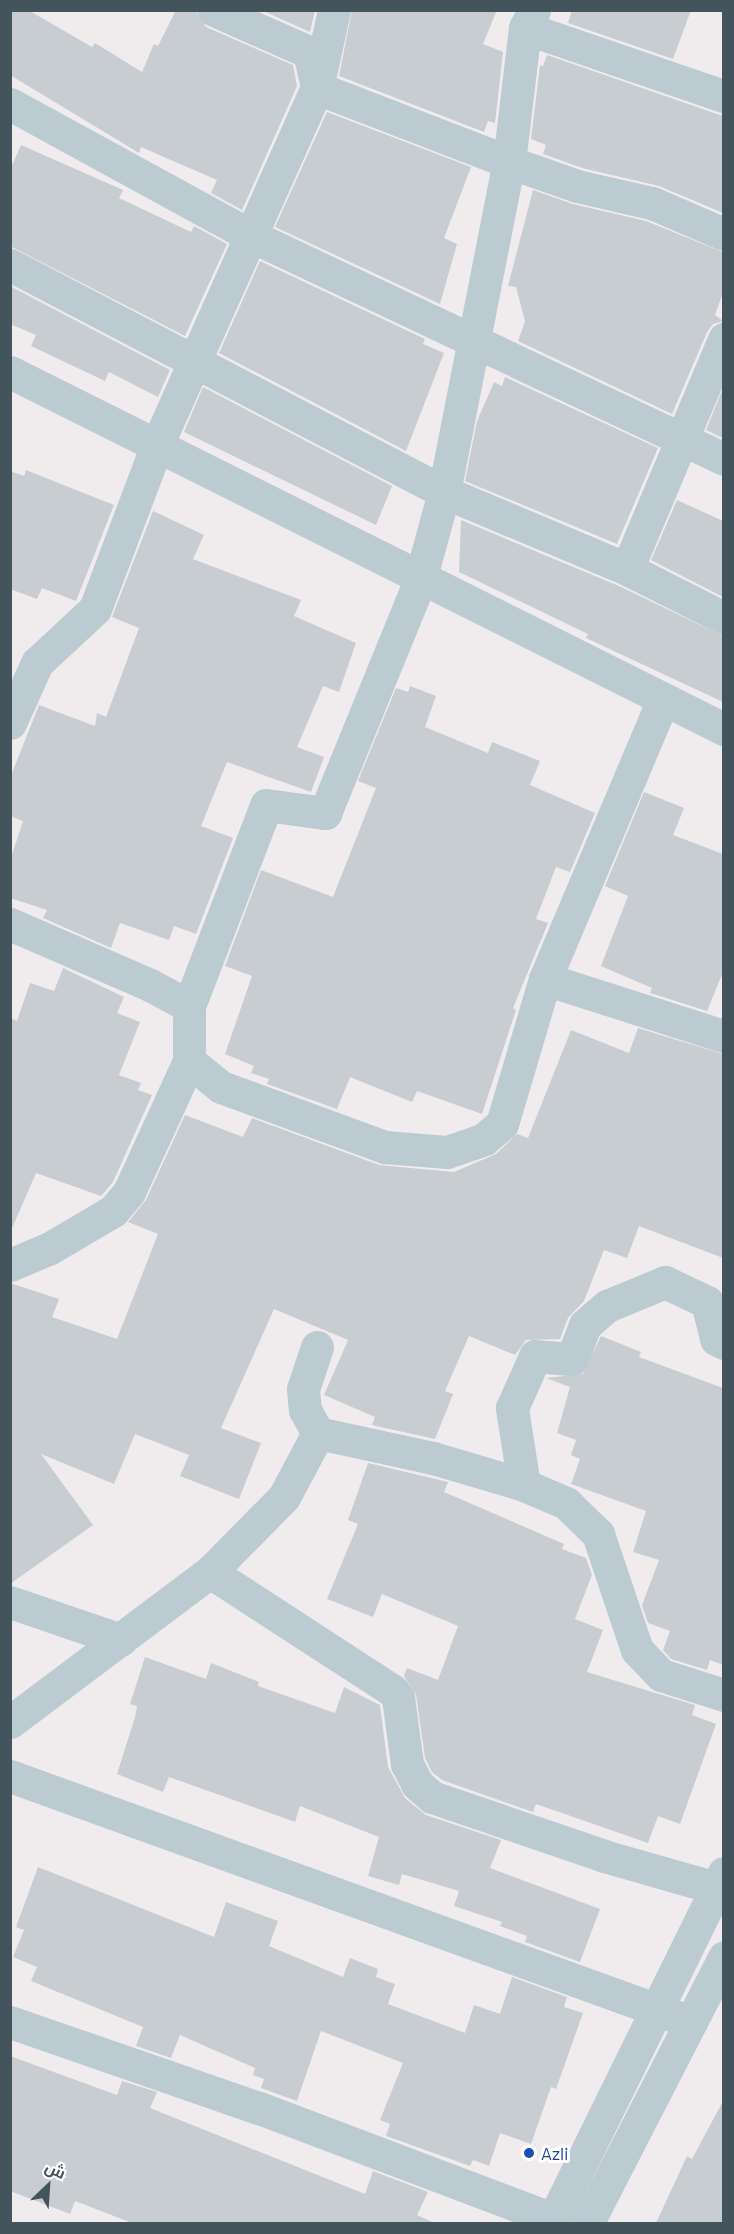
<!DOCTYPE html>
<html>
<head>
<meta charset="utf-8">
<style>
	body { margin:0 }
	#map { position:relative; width:734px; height:2234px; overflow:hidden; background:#f0eced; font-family:Barlow,Cairo,sans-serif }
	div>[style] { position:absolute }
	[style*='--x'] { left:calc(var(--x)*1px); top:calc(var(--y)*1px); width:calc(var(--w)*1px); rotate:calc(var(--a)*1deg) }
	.building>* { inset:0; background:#c8cdd2 }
	.minor>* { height:33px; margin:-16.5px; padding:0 16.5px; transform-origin:16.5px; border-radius:16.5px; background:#bbcbd1 }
	.tertiary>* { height:33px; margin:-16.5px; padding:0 16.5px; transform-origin:16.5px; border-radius:16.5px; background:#bbcbd1 }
	.dots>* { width:16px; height:16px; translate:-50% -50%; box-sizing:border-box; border:3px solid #fff; border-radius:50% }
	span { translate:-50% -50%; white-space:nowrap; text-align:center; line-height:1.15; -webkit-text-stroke:6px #fff; paint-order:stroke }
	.transit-label { font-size:18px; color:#164399 }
	.left { translate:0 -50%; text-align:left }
	.frame { position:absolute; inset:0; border:12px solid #43545c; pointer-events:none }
	.north { position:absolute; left:18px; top:2156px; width:60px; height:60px; -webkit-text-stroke:4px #fff; paint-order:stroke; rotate:25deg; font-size:16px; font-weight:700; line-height:24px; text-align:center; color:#43545c }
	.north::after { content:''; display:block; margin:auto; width:21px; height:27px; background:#43545c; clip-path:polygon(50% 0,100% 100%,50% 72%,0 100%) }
</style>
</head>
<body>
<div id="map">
	<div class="building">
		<div style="clip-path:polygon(10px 10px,28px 10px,92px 47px,95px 43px,142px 72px,154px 44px,158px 46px,176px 10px,196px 10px,206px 27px,293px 65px,297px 86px,242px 210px,211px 193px,217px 180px,141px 147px,139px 153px,10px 75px)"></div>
		<div style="clip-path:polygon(261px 10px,315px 10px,310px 32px)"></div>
		<div style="clip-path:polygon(352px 10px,497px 10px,483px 44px,503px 52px,495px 123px,488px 121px,484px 132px,339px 76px)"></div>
		<div style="clip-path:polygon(572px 10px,691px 10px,673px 59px,568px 23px)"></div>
		<div style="clip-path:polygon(547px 55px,723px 116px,723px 213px,659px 186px,582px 168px,543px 154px,546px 145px,531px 139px,540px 65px,543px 66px)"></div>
		<div style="clip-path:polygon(327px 112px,471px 167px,444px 238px,457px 244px,440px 304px,275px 227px)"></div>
		<div style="clip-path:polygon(21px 145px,123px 190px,119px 198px,191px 232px,194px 226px,227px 244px,185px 336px,10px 246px,10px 170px)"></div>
		<div style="clip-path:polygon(533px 190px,573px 204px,646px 221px,723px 252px,723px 292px,715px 315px,723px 321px,713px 324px,707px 332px,672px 414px,518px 341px,525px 321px,516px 287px,508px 286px)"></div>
		<div style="clip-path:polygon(260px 261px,425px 339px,423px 344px,444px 353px,406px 451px,219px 353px)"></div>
		<div style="clip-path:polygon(10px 286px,170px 370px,158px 397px,109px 372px,105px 381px,31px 346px,36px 335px,10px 324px)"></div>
		<div style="clip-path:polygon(505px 377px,658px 448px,617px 544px,465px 481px,477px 421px,494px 382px,502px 386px)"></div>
		<div style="clip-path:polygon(203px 387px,392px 486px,376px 525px,184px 432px)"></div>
		<div style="clip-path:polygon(723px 388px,723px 438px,706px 430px)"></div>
		<div style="clip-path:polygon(26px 470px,114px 505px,76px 601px,42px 588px,37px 599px,10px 589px,10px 471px,24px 476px)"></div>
		<div style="clip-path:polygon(677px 500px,723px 521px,723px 597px,651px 560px)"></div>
		<div style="clip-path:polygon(153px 511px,204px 535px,193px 559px,301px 600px,294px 616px,356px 643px,339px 692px,323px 686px,297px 747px,324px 757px,311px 792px,227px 762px,201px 826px,233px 838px,196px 934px,174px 926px,169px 940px,120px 923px,111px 948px,43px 918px,47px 910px,10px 898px,10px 861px,23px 821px,10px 816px,10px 778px,39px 705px,95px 726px,97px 713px,106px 717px,139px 628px,112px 617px)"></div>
		<div style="clip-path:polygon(461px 520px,619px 586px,723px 636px,723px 702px,586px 638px,588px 634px,459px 572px)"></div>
		<div style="clip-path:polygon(410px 686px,436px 696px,425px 727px,488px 753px,492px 742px,540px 761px,530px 785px,595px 813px,570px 872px,556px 867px,536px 919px,548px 923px,513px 1008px,516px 1010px,482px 1114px,417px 1091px,412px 1102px,350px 1077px,337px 1109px,267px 1084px,269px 1079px,251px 1073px,254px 1066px,225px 1054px,252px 976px,225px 966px,261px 870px,333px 897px,376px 788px,358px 781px,396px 688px,408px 692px)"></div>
		<div style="clip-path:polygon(644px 792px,684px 808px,673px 835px,723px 854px,723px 972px,707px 1011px,650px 993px,652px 988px,601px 966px,628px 896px,605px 886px)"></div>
		<div style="clip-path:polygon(63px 968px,124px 997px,117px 1013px,140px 1022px,119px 1075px,141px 1083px,138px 1090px,152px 1095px,113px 1182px,101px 1196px,36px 1173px,10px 1233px,10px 1018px,17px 1021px,30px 983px,54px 991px)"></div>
		<div style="clip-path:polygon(638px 1028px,723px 1054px,723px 1258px,639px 1226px,627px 1258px,604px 1250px,584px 1301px,568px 1318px,560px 1339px,526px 1340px,515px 1355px,469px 1336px,445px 1391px,453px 1394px,435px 1439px,376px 1426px,372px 1425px,375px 1417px,324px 1395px,348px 1340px,274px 1309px,221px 1428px,261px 1443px,239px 1499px,180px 1476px,189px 1455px,135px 1434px,114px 1484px,41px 1454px,93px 1525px,10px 1584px,10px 1283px,59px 1299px,52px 1317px,117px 1339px,158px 1234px,128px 1222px,146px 1200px,185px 1115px,243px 1137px,252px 1118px,379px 1165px,454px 1172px,496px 1154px,517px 1134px,528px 1138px,571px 1030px,629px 1053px)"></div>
		<div style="clip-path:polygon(601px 1336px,641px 1352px,639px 1357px,723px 1388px,723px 1665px,710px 1660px,707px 1670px,671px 1659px,663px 1650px,670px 1631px,648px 1623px,642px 1605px,659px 1560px,633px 1552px,646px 1511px,571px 1484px,580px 1459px,571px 1455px,576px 1440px,557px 1433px,570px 1387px,546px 1378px,583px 1374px)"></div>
		<div style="clip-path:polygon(368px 1463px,448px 1482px,444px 1492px,564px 1544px,562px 1549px,586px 1558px,592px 1575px,575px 1619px,603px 1630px,587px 1672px,695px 1705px,692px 1715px,716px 1724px,680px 1824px,658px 1816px,648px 1843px,536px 1804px,533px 1812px,442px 1780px,432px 1772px,425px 1758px,416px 1695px,404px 1676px,407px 1668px,438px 1680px,458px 1626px,382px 1594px,373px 1617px,327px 1599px,358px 1524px,348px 1520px)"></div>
		<div style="clip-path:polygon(145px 1657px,206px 1679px,211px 1663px,259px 1682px,258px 1686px,335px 1713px,344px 1687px,380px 1705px,388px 1767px,405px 1798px,426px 1815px,501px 1840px,490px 1868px,600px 1909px,580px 1962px,525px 1942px,527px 1936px,500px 1926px,502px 1922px,454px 1906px,459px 1891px,402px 1874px,399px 1885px,368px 1876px,379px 1837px,300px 1806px,295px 1822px,169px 1777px,163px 1792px,117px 1774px,135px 1717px,137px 1706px,130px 1704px)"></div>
		<div style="clip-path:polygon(38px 1867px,214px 1937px,226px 1902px,278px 1921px,269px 1946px,343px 1977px,350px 1958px,378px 1969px,376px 1977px,395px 1984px,388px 2004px,465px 2033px,474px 2005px,500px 2014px,512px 1977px,567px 1997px,564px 2007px,583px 2013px,556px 2089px,551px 2087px,531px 2144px,500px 2133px,489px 2166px,473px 2160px,470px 2166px,386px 2136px,390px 2124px,380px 2120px,403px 2063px,321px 2031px,297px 2101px,261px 2088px,264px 2079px,253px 2075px,255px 2068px,180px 2035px,171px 2058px,136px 2046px,143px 2027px,31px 1981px,37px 1967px,13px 1957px,24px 1930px,16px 1927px)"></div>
		<div style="clip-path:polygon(10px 2056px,117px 2095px,122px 2081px,157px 2092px,150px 2108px,365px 2194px,373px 2171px,428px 2192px,417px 2215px,434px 2223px,132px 2223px,75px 2201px,70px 2214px,10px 2191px)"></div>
		<div style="clip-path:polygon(723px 2101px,723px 2223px,656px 2223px,687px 2156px,692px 2159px)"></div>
	</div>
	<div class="minor">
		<div style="--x:214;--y:10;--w:104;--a:23.9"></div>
		<div style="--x:309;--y:52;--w:37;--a:77"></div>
		<div style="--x:317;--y:88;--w:206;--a:21.1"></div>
		<div style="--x:509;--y:162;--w:72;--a:19.4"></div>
		<div style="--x:577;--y:186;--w:77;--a:12.8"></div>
		<div style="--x:652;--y:203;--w:78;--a:23.3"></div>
		<div style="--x:525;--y:28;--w:210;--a:18.9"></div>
		<div style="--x:10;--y:104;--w:273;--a:28.7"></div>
		<div style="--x:249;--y:235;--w:525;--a:25.25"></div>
		<div style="--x:10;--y:265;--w:490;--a:27.6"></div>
		<div style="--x:444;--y:492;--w:199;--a:22.8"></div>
		<div style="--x:627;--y:569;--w:109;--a:26.8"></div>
		<div style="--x:627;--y:569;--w:250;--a:-67.1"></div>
		<div style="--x:10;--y:723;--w:66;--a:-65.8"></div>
		<div style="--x:37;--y:663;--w:79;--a:-43"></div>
		<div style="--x:95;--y:609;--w:175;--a:-69.3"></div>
		<div style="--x:157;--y:445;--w:391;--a:-65.9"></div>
		<div style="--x:317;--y:88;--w:80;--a:-77.7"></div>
		<div style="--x:10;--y:924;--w:153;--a:23.5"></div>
		<div style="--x:150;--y:985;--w:44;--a:28.3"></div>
		<div style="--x:189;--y:1006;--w:55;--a:90"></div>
		<div style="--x:189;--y:1061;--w:41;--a:39.1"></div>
		<div style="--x:221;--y:1087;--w:175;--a:20.1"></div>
		<div style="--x:385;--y:1147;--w:62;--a:4.6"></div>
		<div style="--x:447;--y:1152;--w:39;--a:-19"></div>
		<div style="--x:484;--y:1139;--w:23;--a:-40"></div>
		<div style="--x:502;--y:1124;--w:151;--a:-73.5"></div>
		<div style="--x:545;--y:979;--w:303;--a:-67.1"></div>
		<div style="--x:545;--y:979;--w:188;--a:17.7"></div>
		<div style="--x:189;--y:1006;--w:215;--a:-69"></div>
		<div style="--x:266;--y:805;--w:60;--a:7.7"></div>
		<div style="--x:325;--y:813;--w:252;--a:-67.8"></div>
		<div style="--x:420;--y:580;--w:91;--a:-74.7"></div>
		<div style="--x:444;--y:492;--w:336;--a:-78.9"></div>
		<div style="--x:509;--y:162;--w:135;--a:-83.2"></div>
		<div style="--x:525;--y:28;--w:20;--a:-63"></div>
		<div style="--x:10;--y:1265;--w:43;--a:-23"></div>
		<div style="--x:50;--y:1248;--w:73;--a:-30.4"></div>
		<div style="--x:113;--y:1211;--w:25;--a:-50"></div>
		<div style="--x:129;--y:1192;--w:144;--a:-65.4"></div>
		<div style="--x:317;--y:1347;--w:44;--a:108.4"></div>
		<div style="--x:303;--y:1389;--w:21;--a:85"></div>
		<div style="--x:305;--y:1410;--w:26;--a:61"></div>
		<div style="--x:524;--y:1485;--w:78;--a:-98.9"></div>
		<div style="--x:512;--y:1408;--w:57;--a:-66.1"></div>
		<div style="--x:535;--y:1356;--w:37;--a:5"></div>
		<div style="--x:572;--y:1359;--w:36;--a:-69"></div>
		<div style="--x:585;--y:1325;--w:29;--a:-41"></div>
		<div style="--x:607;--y:1306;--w:63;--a:-22.5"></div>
		<div style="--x:665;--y:1282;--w:47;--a:25.5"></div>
		<div style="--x:707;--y:1302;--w:38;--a:76"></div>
		<div style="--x:716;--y:1339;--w:9;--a:27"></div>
		<div style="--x:210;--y:1572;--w:218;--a:33"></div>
		<div style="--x:393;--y:1691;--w:9;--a:54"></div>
		<div style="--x:398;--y:1698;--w:67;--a:82.2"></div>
		<div style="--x:407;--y:1764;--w:22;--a:63"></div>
		<div style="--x:417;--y:1784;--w:20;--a:41"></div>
		<div style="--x:432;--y:1797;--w:182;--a:18.9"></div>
		<div style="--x:604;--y:1856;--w:116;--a:15.9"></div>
		<div style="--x:10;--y:1602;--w:117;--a:18.9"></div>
		<div style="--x:10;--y:1722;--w:250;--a:-36.9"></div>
		<div style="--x:210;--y:1572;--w:105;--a:-45.4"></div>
		<div style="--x:284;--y:1497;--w:72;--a:-62"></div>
		<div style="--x:318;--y:1433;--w:118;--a:12.3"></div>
		<div style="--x:433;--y:1458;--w:95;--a:16.5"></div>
		<div style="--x:524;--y:1485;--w:46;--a:23.2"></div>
		<div style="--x:566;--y:1503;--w:45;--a:44.1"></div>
		<div style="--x:598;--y:1534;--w:122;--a:71.4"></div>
		<div style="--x:637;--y:1650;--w:35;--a:46"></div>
		<div style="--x:661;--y:1675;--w:66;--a:17.6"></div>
		<div style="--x:10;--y:1776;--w:724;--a:19.86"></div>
		<div style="--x:10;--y:2022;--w:263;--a:19.1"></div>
		<div style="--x:259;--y:2108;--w:314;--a:20.7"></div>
	</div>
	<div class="tertiary">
		<div style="--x:10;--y:372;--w:798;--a:26.57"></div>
		<div style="--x:551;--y:2224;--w:391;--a:-63.8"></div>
		<div style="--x:587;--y:2224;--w:300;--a:-62.8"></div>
	</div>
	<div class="dots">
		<div style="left:529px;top:2153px;background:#1a4fb4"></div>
	</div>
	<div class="transit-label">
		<span class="left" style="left:541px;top:2153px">Azli</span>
	</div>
	<div class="frame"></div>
	<div class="north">ش</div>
</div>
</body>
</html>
